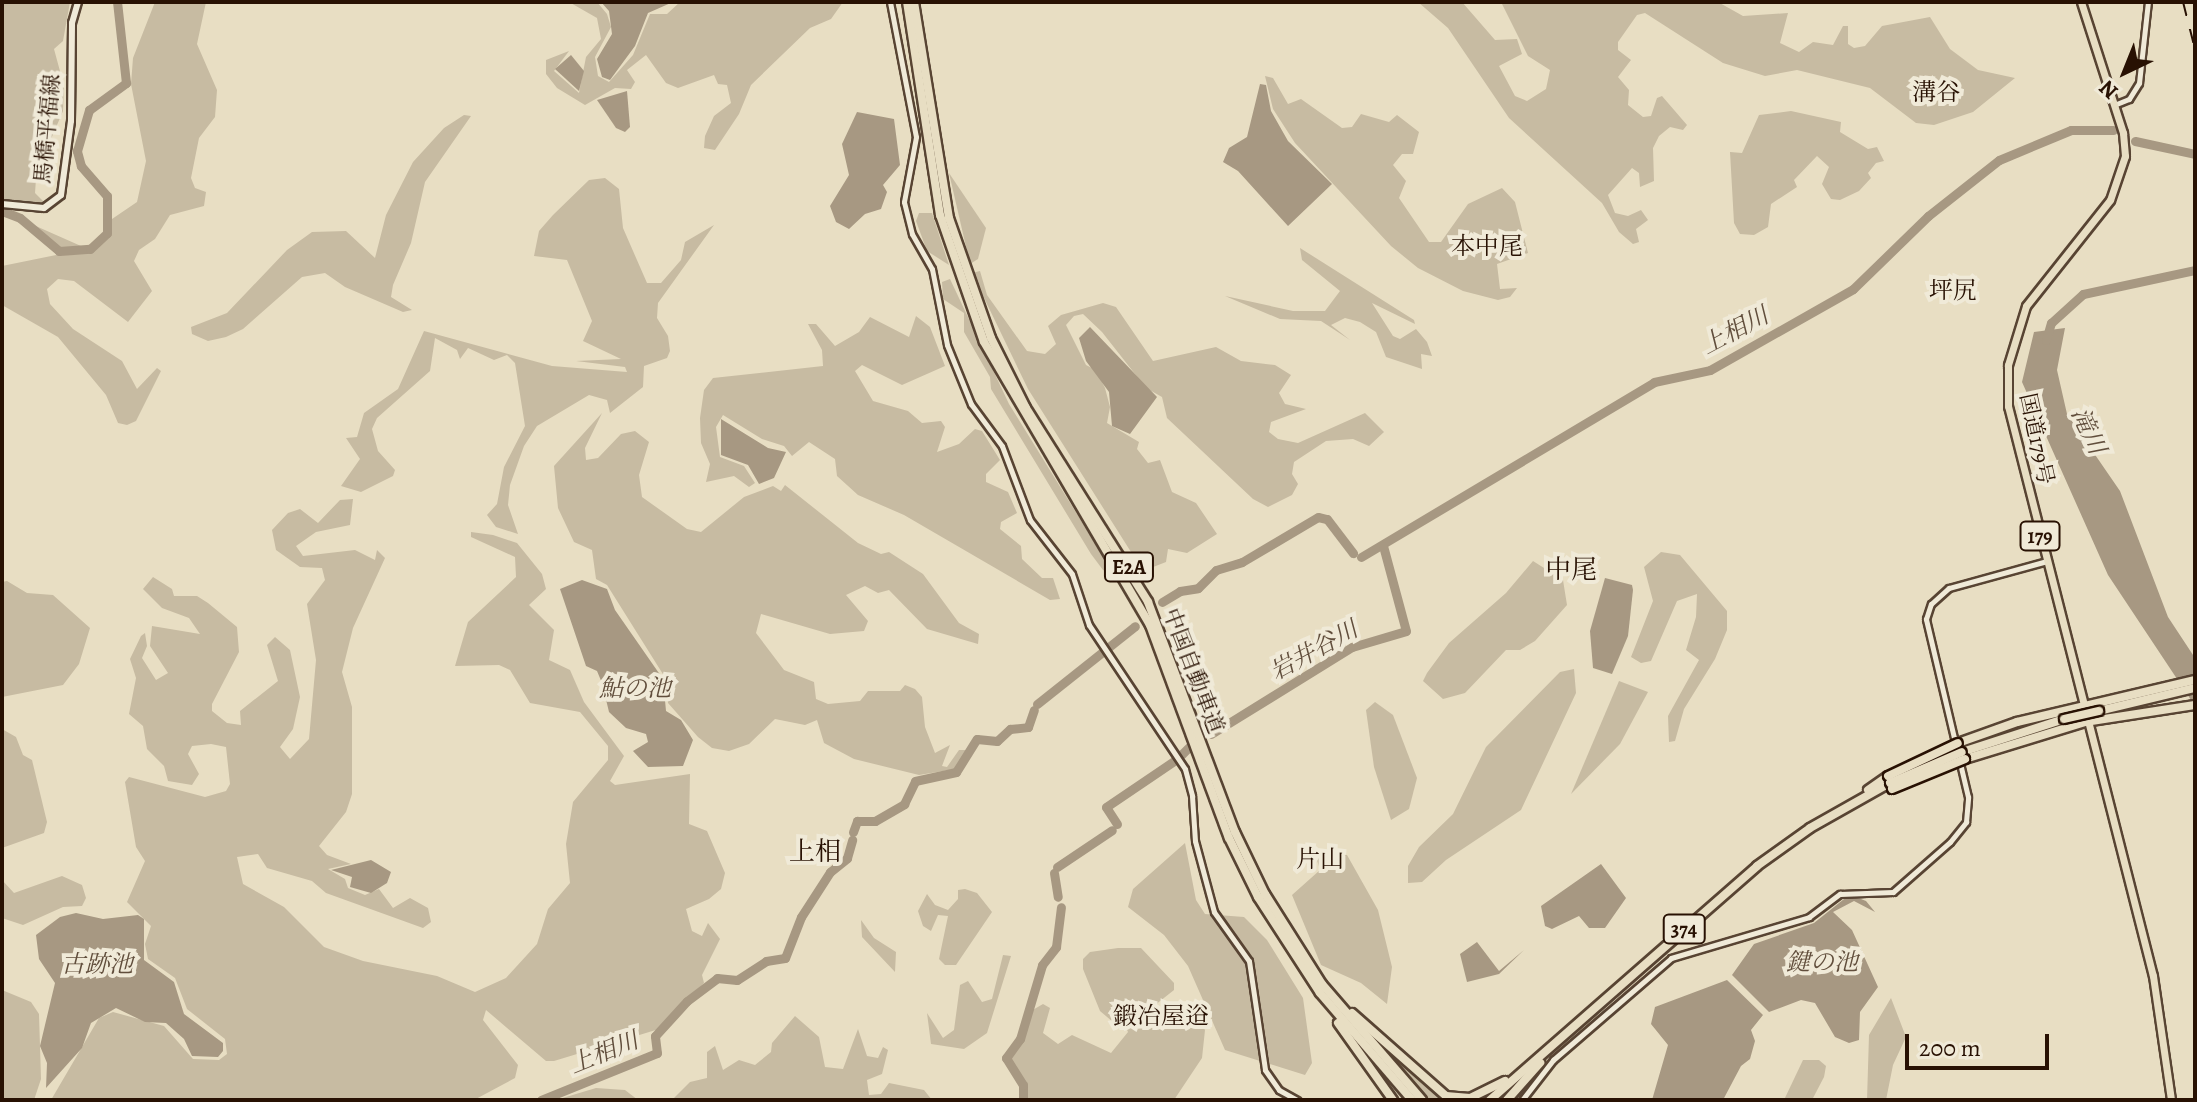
<!DOCTYPE html>
<html>
<head>
<meta charset="utf-8">
<style>
	body { margin:0 }
	#map { position:relative; width:2197px; height:1102px; overflow:hidden; background:#e8dec3; font-family:Alegreya,"Noto Serif JP",serif }
	div>[style] { position:absolute }
	[style*='--x'] { left:calc(var(--x)*1px); top:calc(var(--y)*1px); width:calc(var(--w)*1px); rotate:calc(var(--a)*1deg) }
	.green>* { inset:0; background:#c7bba2 }
	.water>* { inset:0; background:#a79882 }
	.river>* { height:9px; margin:-4.5px; padding:0 4.5px; transform-origin:4.5px; border-radius:4.5px; background:#a79882 }
	.roads { filter:drop-shadow(2px 0 #584433) drop-shadow(-2px 0 #584433) drop-shadow(0 2px #584433) drop-shadow(0 -2px #584433) }
	.tertiary>* { height:5px; margin:-2.5px; padding:0 2.5px; transform-origin:2.5px; border-radius:2.5px; background:#f0ead8 }
	.secondary>* { height:6px; margin:-3px; padding:0 3px; transform-origin:3px; border-radius:3px; background:#f0ead8 }
	.trunk>* { height:7px; margin:-3.5px; padding:0 3.5px; transform-origin:3.5px; border-radius:3.5px; background:#e8dec3 }
	.motorway>* { height:8px; margin:-4px; padding:0 4px; transform-origin:4px; border-radius:4px; background:#e8dec3 }
	.rail>* { height:2px; margin-top:-1px; transform-origin:0; background:repeating-linear-gradient(90deg,#281103 0 14px,transparent 0 28px) }
	.bridges { filter:drop-shadow(2px 0 #281103) drop-shadow(-2px 0 #281103) drop-shadow(0 2px #281103) drop-shadow(0 -2px #281103) }
	.motorway-bridge>* { height:8px; margin:-4px; padding:0 4px; transform-origin:4px; border-radius:4px; background:#e8dec3 }
	span { translate:-50% -50%; white-space:nowrap; text-align:center; line-height:1.15; -webkit-text-stroke:8px #f0ead8; paint-order:stroke }
	.shield-label span { padding:2px 6px; background:#f0ead8; border:2px solid; border-radius:6px; -webkit-text-stroke-width:0 }
	.shield-label { font-size:20px; color:#281103; font-weight:700 }
	.street-label { font-size:22px; color:#281103 }
	.neighbourhood-label { font-size:24px; color:#281103 }
	.water-label { font-size:24px; color:#614e3c; font-style:italic }
	.quarter-label { font-size:26px; color:#281103 }
	.frame { position:absolute; inset:0; border:4px solid #281103; pointer-events:none }
	.north { position:absolute; left:2085px; top:32px; width:80px; height:80px; -webkit-text-stroke:6px #f0ead8; paint-order:stroke; rotate:223deg; font-size:22px; font-weight:700; line-height:32px; text-align:center; color:#281103 }
	.north::after { content:''; display:block; margin:auto; width:28px; height:36px; background:#281103; clip-path:polygon(50% 0,100% 100%,50% 72%,0 100%) }
	.scale { position:absolute; left:1905px; top:1034px; width:144px; height:36px; box-sizing:border-box; border:4px solid #281103; border-top:0; padding-left:10px; font-size:24px; line-height:28px; white-space:nowrap; color:#281103; -webkit-text-stroke:6px #f0ead8; paint-order:stroke }
</style>
</head>
<body>
<div id="map">
	<div class="green">
		<div style="clip-path:polygon(2px 2px,70px 2px,63px 41px,54px 49px,64px 86px,63px 111px,51px 139px,38px 151px,35px 193px,44px 202px,35px 204px,2px 199px)"></div>
		<div style="clip-path:polygon(155px 2px,206px 2px,197px 44px,217px 90px,215px 117px,199px 138px,191px 178px,195px 188px,206px 192px,204px 206px,170px 215px,155px 239px,139px 250px,134px 261px,152px 291px,128px 322px,74px 281px,58px 279px,47px 289px,50px 304px,73px 329px,122px 361px,137px 389px,157px 368px,161px 371px,136px 421px,127px 425px,118px 423px,106px 395px,58px 337px,2px 305px,2px 266px,61px 254px,29px 223px,90px 250px,110px 232px,112px 219px,137px 202px,146px 161px,131px 84px,133px 58px)"></div>
		<div style="clip-path:polygon(569px 2px,597px 2px,607px 14px,611px 27px,595px 57px,598px 76px,609px 82px,633px 55px,650px 14px,667px 14px,680px 2px,843px 2px,831px 19px,810px 28px,751px 85px,739px 114px,715px 150px,704px 148px,705px 136px,714px 116px,731px 103px,727px 85px,718px 84px,714px 75px,678px 88px,666px 83px,646px 55px,627px 70px,635px 82px,631px 89px,615px 88px,585px 105px,557px 88px,546px 74px,546px 60px,569px 51px,554px 71px,579px 93px,586px 57px,601px 39px,597px 18px)"></div>
		<div style="clip-path:polygon(1418px 2px,1462px 2px,1495px 40px,1517px 39px,1522px 54px,1499px 66px,1515px 96px,1527px 101px,1546px 89px,1550px 70px,1528px 56px,1501px 2px,1718px 2px,1743px 16px,1788px 13px,1780px 43px,1799px 52px,1813px 42px,1833px 45px,1843px 26px,1848px 26px,1848px 44px,1854px 48px,1865px 46px,1882px 26px,1930px 17px,1950px 49px,1978px 70px,2015px 78px,1973px 112px,1934px 125px,1916px 123px,1870px 88px,1797px 70px,1765px 76px,1723px 63px,1645px 13px,1637px 15px,1618px 42px,1618px 50px,1631px 60px,1618px 77px,1629px 90px,1628px 105px,1643px 117px,1651px 116px,1657px 98px,1662px 96px,1687px 125px,1683px 130px,1670px 127px,1659px 136px,1653px 148px,1654px 181px,1640px 187px,1639px 173px,1632px 168px,1608px 195px,1615px 213px,1628px 216px,1641px 210px,1648px 220px,1636px 229px,1639px 242px,1633px 244px,1619px 232px,1602px 203px,1509px 118px,1448px 28px)"></div>
		<div style="clip-path:polygon(1265px 76px,1273px 78px,1288px 104px,1301px 99px,1342px 128px,1352px 127px,1361px 114px,1389px 122px,1397px 115px,1419px 132px,1413px 154px,1402px 154px,1393px 165px,1406px 181px,1399px 198px,1429px 242px,1441px 242px,1468px 204px,1502px 188px,1515px 202px,1528px 253px,1497px 264px,1500px 289px,1517px 288px,1510px 297px,1498px 300px,1463px 291px,1418px 268px,1391px 246px,1295px 143px,1273px 109px)"></div>
		<div style="clip-path:polygon(1791px 111px,1841px 122px,1840px 132px,1868px 149px,1877px 147px,1884px 161px,1876px 163px,1868px 173px,1871px 178px,1859px 191px,1840px 200px,1831px 199px,1822px 184px,1829px 167px,1817px 156px,1794px 180px,1797px 187px,1771px 204px,1768px 227px,1754px 235px,1740px 234px,1734px 223px,1730px 152px,1742px 153px,1759px 115px)"></div>
		<div style="clip-path:polygon(464px 115px,471px 116px,425px 182px,411px 243px,393px 285px,391px 297px,412px 310px,403px 312px,345px 287px,325px 273px,302px 277px,243px 329px,226px 337px,208px 341px,192px 334px,191px 327px,227px 313px,287px 250px,312px 232px,346px 231px,375px 258px,386px 215px,413px 162px,444px 128px)"></div>
		<div style="clip-path:polygon(949px 173px,986px 228px,978px 259px,970px 264px)"></div>
		<div style="clip-path:polygon(605px 178px,619px 189px,623px 228px,647px 283px,661px 283px,681px 260px,685px 242px,714px 225px,658px 303px,657px 318px,668px 336px,670px 351px,667px 358px,644px 366px,643px 387px,610px 413px,607px 400px,589px 395px,537px 426px,524px 446px,510px 485px,508px 505px,518px 534px,496px 527px,487px 515px,497px 504px,504px 467px,525px 426px,515px 363px,507px 355px,494px 360px,468px 348px,460px 359px,457px 350px,435px 338px,430px 371px,377px 418px,372px 429px,378px 451px,395px 470px,393px 476px,361px 492px,341px 486px,360px 459px,346px 438px,357px 437px,364px 413px,398px 389px,424px 331px,552px 366px,627px 372px,625px 367px,576px 361px,621px 359px,583px 341px,592px 321px,567px 260px,534px 256px,539px 231px,553px 215px,589px 180px)"></div>
		<div style="clip-path:polygon(919px 213px,932px 213px,949px 265px,927px 251px,916px 221px)"></div>
		<div style="clip-path:polygon(1300px 248px,1414px 320px,1415px 324px,1372px 303px,1393px 336px,1400px 339px,1416px 329px,1427px 342px,1432px 356px,1421px 354px,1422px 369px,1386px 357px,1376px 332px,1360px 322px,1345px 318px,1331px 325px,1350px 340px,1321px 321px,1280px 319px,1225px 296px,1293px 311px,1325px 311px,1340px 291px,1302px 260px)"></div>
		<div style="clip-path:polygon(980px 271px,987px 295px,1027px 351px,1045px 354px,1056px 344px,1048px 326px,1061px 315px,1103px 303px,1116px 307px,1153px 361px,1216px 347px,1241px 361px,1275px 365px,1291px 375px,1279px 393px,1285px 404px,1306px 409px,1271px 422px,1269px 432px,1278px 439px,1298px 443px,1365px 413px,1384px 432px,1369px 446px,1353px 439px,1326px 441px,1294px 462px,1292px 474px,1298px 484px,1292px 495px,1268px 507px,1253px 499px,1167px 418px,1162px 397px,1146px 388px,1102px 332px,1083px 314px,1074px 316px,1066px 325px,1086px 365px,1096px 370px,1105px 388px,1110px 407px,1107px 423px,1139px 442px,1137px 449px,1148px 463px,1160px 460px,1172px 492px,1196px 503px,1217px 534px,1187px 553px,1168px 549px,1166px 562px,1143px 571px,1028px 389px,972px 273px)"></div>
		<div style="clip-path:polygon(950px 279px,1009px 404px,1114px 574px,1103px 570px,1091px 554px,991px 389px,990px 377px,964px 332px,964px 313px,943px 299px,942px 282px)"></div>
		<div style="clip-path:polygon(916px 316px,930px 327px,945px 366px,902px 385px,862px 365px,855px 371px,873px 401px,908px 411px,922px 423px,941px 421px,945px 427px,937px 452px,959px 444px,975px 429px,982px 431px,1000px 460px,986px 474px,986px 482px,1008px 492px,1017px 513px,1001px 522px,1000px 529px,1021px 546px,1022px 559px,1042px 578px,1053px 578px,1060px 599px,1050px 600px,904px 515px,858px 495px,837px 476px,835px 459px,809px 442px,792px 456px,784px 446px,762px 439px,723px 415px,716px 427px,720px 457px,744px 466px,755px 483px,749px 487px,734px 476px,706px 482px,710px 464px,701px 443px,700px 418px,704px 390px,713px 378px,823px 366px,822px 350px,808px 324px,816px 324px,835px 346px,859px 332px,870px 317px,909px 337px)"></div>
		<div style="clip-path:polygon(602px 413px,585px 448px,586px 460px,598px 458px,621px 434px,635px 431px,649px 442px,639px 475px,642px 497px,687px 529px,701px 532px,744px 497px,773px 486px,781px 491px,785px 485px,858px 543px,881px 554px,889px 552px,923px 574px,959px 623px,979px 634px,978px 644px,927px 629px,889px 590px,878px 593px,865px 586px,846px 595px,868px 621px,864px 631px,830px 634px,761px 614px,756px 633px,784px 670px,814px 682px,816px 699px,828px 704px,860px 701px,868px 691px,900px 691px,905px 685px,915px 689px,922px 697px,925px 727px,935px 753px,950px 745px,942px 766px,947px 767px,959px 750px,967px 750px,955px 769px,919px 775px,854px 759px,824px 743px,817px 720px,805px 725px,775px 719px,749px 744px,729px 751px,712px 748px,698px 737px,668px 703px,666px 679px,607px 585px,596px 579px,592px 550px,574px 542px,558px 508px,554px 466px)"></div>
		<div style="clip-path:polygon(353px 499px,350px 525px,316px 532px,296px 546px,303px 556px,355px 550px,375px 560px,377px 550px,385px 558px,353px 628px,342px 672px,352px 707px,352px 794px,346px 812px,319px 846px,327px 855px,351px 864px,328px 869px,345px 879px,348px 888px,365px 895px,379px 889px,393px 908px,410px 898px,428px 908px,431px 922px,423px 928px,326px 893px,312px 881px,267px 868px,258px 854px,237px 857px,243px 884px,284px 907px,324px 947px,363px 961px,437px 976px,475px 992px,506px 978px,537px 944px,548px 909px,570px 883px,566px 844px,573px 802px,608px 760px,608px 746px,580px 712px,530px 703px,510px 670px,499px 665px,455px 666px,468px 622px,516px 577px,515px 557px,471px 537px,471px 532px,493px 535px,517px 543px,542px 574px,546px 589px,529px 605px,554px 630px,549px 660px,570px 670px,584px 702px,624px 756px,610px 781px,615px 785px,690px 774px,689px 824px,707px 831px,725px 873px,721px 889px,709px 899px,686px 909px,692px 931px,702px 936px,708px 923px,720px 939px,702px 975px,704px 983px,659px 1029px,554px 1061px,546px 1061px,486px 1010px,483px 1020px,518px 1065px,515px 1078px,474px 1100px,51px 1100px,99px 1018px,113px 1012px,164px 1026px,193px 1059px,219px 1060px,227px 1054px,225px 1039px,187px 1009px,175px 978px,148px 959px,145px 944px,151px 926px,127px 902px,145px 861px,136px 847px,125px 782px,129px 777px,205px 797px,226px 791px,230px 784px,226px 747px,211px 744px,192px 746px,188px 754px,199px 774px,192px 785px,168px 781px,164px 766px,147px 749px,143px 726px,129px 714px,136px 678px,130px 659px,141px 636px,145px 633px,147px 646px,142px 658px,156px 680px,168px 673px,150px 646px,152px 626px,200px 634px,189px 618px,162px 608px,143px 589px,153px 577px,172px 589px,174px 596px,197px 596px,208px 603px,237px 627px,239px 652px,212px 704px,212px 711px,227px 723px,241px 725px,240px 711px,278px 681px,267px 645px,275px 637px,290px 650px,300px 697px,293px 729px,280px 747px,290px 759px,309px 739px,316px 660px,307px 604px,325px 580px,322px 568px,300px 567px,276px 550px,272px 530px,288px 513px,300px 509px,318px 523px,340px 500px)"></div>
		<div style="clip-path:polygon(1661px 552px,1680px 555px,1727px 611px,1727px 630px,1715px 659px,1684px 709px,1675px 741px,1669px 742px,1668px 716px,1699px 660px,1686px 650px,1696px 617px,1697px 594px,1677px 601px,1651px 661px,1641px 663px,1631px 657px,1653px 601px,1644px 567px)"></div>
		<div style="clip-path:polygon(1533px 561px,1563px 580px,1567px 605px,1535px 641px,1520px 650px,1506px 650px,1465px 693px,1443px 699px,1423px 681px,1427px 673px,1449px 643px,1506px 593px)"></div>
		<div style="clip-path:polygon(7px 581px,27px 593px,53px 595px,90px 628px,79px 664px,63px 685px,2px 697px,2px 582px)"></div>
		<div style="clip-path:polygon(1574px 669px,1576px 693px,1521px 810px,1446px 860px,1422px 882px,1408px 883px,1408px 866px,1419px 847px,1453px 814px,1486px 747px,1560px 672px)"></div>
		<div style="clip-path:polygon(1619px 681px,1648px 692px,1620px 744px,1571px 794px)"></div>
		<div style="clip-path:polygon(1375px 702px,1393px 715px,1417px 778px,1409px 809px,1391px 820px,1374px 767px,1366px 710px)"></div>
		<div style="clip-path:polygon(2px 729px,16px 737px,23px 755px,32px 760px,47px 822px,44px 833px,2px 848px)"></div>
		<div style="clip-path:polygon(1185px 843px,1196px 900px,1205px 914px,1244px 917px,1267px 940px,1303px 998px,1312px 1063px,1305px 1075px,1225px 1050px,1188px 966px,1164px 935px,1128px 907px,1133px 889px)"></div>
		<div style="clip-path:polygon(1315px 853px,1347px 855px,1378px 910px,1392px 967px,1387px 1004px,1361px 983px,1321px 965px,1292px 895px,1320px 870px)"></div>
		<div style="clip-path:polygon(62px 876px,82px 885px,86px 898px,82px 906px,63px 907px,23px 925px,2px 918px,2px 880px,14px 893px)"></div>
		<div style="clip-path:polygon(965px 889px,977px 893px,992px 912px,956px 965px,945px 965px,939px 959px,948px 916px,938px 915px,931px 931px,923px 926px,918px 911px,927px 894px,935px 905px,948px 910px,958px 899px,958px 890px)"></div>
		<div style="clip-path:polygon(861px 920px,874px 938px,896px 952px,895px 972px,862px 937px)"></div>
		<div style="clip-path:polygon(1118px 948px,1141px 948px,1174px 983px,1174px 990px,1145px 1013px,1143px 1022px,1149px 1029px,1194px 1013px,1205px 1030px,1202px 1058px,1174px 1100px,1027px 1100px,1024px 1079px,1009px 1057px,1022px 1039px,1031px 1011px,1043px 1004px,1050px 1008px,1043px 1033px,1058px 1044px,1072px 1035px,1111px 1053px,1128px 1032px,1124px 1023px,1113px 1022px,1100px 1011px,1083px 969px,1083px 959px,1090px 952px)"></div>
		<div style="clip-path:polygon(1003px 955px,1011px 956px,987px 1033px,964px 1049px,931px 1044px,927px 1013px,943px 1038px,954px 1030px,960px 985px,968px 981px,982px 1002px,992px 999px)"></div>
		<div style="clip-path:polygon(2px 990px,31px 1002px,39px 1014px,41px 1079px,34px 1100px,2px 1100px)"></div>
		<div style="clip-path:polygon(1891px 998px,1906px 1037px,1893px 1065px,1886px 1100px,1867px 1100px,1869px 1035px)"></div>
		<div style="clip-path:polygon(795px 1016px,819px 1037px,825px 1067px,843px 1069px,858px 1029px,867px 1056px,878px 1058px,883px 1047px,888px 1050px,882px 1074px,867px 1080px,869px 1095px,881px 1094px,889px 1083px,924px 1090px,932px 1100px,672px 1100px,690px 1082px,707px 1078px,707px 1052px,715px 1046px,723px 1070px,739px 1060px,755px 1065px,771px 1052px,772px 1043px)"></div>
		<div style="clip-path:polygon(1372px 1036px,1431px 1090px,1449px 1100px,1427px 1100px)"></div>
		<div style="clip-path:polygon(1803px 1060px,1819px 1060px,1826px 1066px,1824px 1077px,1812px 1100px,1784px 1100px)"></div>
		<div style="clip-path:polygon(596px 1088px,625px 1090px,638px 1100px,556px 1100px)"></div>
	</div>
	<div class="water">
		<div style="clip-path:polygon(601px 2px,673px 2px,648px 13px,635px 46px,610px 80px,602px 77px,597px 59px,612px 34px,609px 11px)"></div>
		<div style="clip-path:polygon(571px 55px,584px 71px,579px 91px,555px 69px)"></div>
		<div style="clip-path:polygon(1260px 84px,1266px 85px,1271px 111px,1288px 141px,1332px 184px,1288px 226px,1238px 171px,1223px 162px,1229px 148px,1247px 137px)"></div>
		<div style="clip-path:polygon(627px 91px,630px 127px,625px 132px,616px 128px,597px 100px)"></div>
		<div style="clip-path:polygon(857px 112px,894px 119px,900px 165px,883px 185px,887px 192px,881px 209px,865px 214px,849px 229px,836px 222px,830px 206px,849px 175px,842px 144px)"></div>
		<div style="clip-path:polygon(1090px 327px,1157px 397px,1130px 434px,1112px 426px,1109px 392px,1086px 361px,1079px 338px)"></div>
		<div style="clip-path:polygon(2065px 328px,2057px 370px,2067px 414px,2120px 491px,2168px 617px,2195px 658px,2195px 706px,2108px 575px,2022px 382px,2034px 332px)"></div>
		<div style="clip-path:polygon(721px 419px,768px 448px,786px 452px,774px 478px,759px 484px,748px 465px,721px 455px)"></div>
		<div style="clip-path:polygon(1605px 578px,1632px 585px,1633px 590px,1628px 636px,1612px 674px,1593px 668px,1590px 631px)"></div>
		<div style="clip-path:polygon(582px 580px,607px 589px,615px 610px,663px 679px,666px 711px,681px 720px,693px 740px,683px 766px,648px 767px,633px 751px,648px 742px,646px 734px,626px 728px,609px 712px,602px 683px,597px 671px,586px 666px,560px 589px)"></div>
		<div style="clip-path:polygon(371px 860px,391px 872px,387px 883px,371px 893px,350px 887px,352px 877px,331px 870px)"></div>
		<div style="clip-path:polygon(1601px 864px,1626px 898px,1605px 928px,1589px 928px,1579px 916px,1552px 929px,1545px 926px,1541px 906px)"></div>
		<div style="clip-path:polygon(1844px 899px,1861px 899px,1866px 901px,1875px 912px,1854px 901px,1833px 912px,1852px 930px,1878px 987px,1860px 1012px,1859px 1040px,1849px 1043px,1835px 1037px,1815px 1003px,1801px 1000px,1769px 1012px,1732px 975px,1754px 944px,1814px 923px)"></div>
		<div style="clip-path:polygon(76px 913px,103px 919px,138px 915px,144px 919px,144px 960px,174px 982px,184px 1014px,223px 1043px,223px 1051px,218px 1057px,192px 1056px,184px 1039px,166px 1023px,145px 1022px,116px 1008px,91px 1023px,82px 1048px,46px 1088px,47px 1063px,40px 1046px,55px 983px,39px 959px,36px 935px,60px 917px)"></div>
		<div style="clip-path:polygon(1477px 942px,1499px 971px,1524px 950px,1499px 974px,1467px 982px,1460px 954px)"></div>
		<div style="clip-path:polygon(1727px 980px,1763px 1015px,1751px 1030px,1755px 1041px,1750px 1059px,1741px 1066px,1723px 1100px,1652px 1100px,1668px 1045px,1651px 1024px,1655px 1007px)"></div>
	</div>
	<div class="river">
		<div style="--x:2135;--y:141;--w:61;--a:12.2"></div>
		<div style="--x:2;--y:211;--w:19;--a:21"></div>
		<div style="--x:20;--y:218;--w:51;--a:40.2"></div>
		<div style="--x:59;--y:251;--w:31;--a:-4"></div>
		<div style="--x:90;--y:249;--w:23;--a:-43"></div>
		<div style="--x:107;--y:233;--w:37;--a:-90"></div>
		<div style="--x:107;--y:196;--w:40;--a:-131"></div>
		<div style="--x:81;--y:166;--w:16;--a:-105"></div>
		<div style="--x:77;--y:151;--w:43;--a:-73.7"></div>
		<div style="--x:89;--y:110;--w:46;--a:-36.1"></div>
		<div style="--x:126;--y:83;--w:81;--a:-96.3"></div>
		<div style="--x:2046;--y:340;--w:18;--a:-74"></div>
		<div style="--x:2051;--y:323;--w:43;--a:-42.2"></div>
		<div style="--x:2083;--y:294;--w:115;--a:-12.1"></div>
		<div style="--x:1361;--y:557;--w:341;--a:-30.8"></div>
		<div style="--x:1654;--y:382;--w:57;--a:-12.1"></div>
		<div style="--x:1710;--y:370;--w:164;--a:-29.5"></div>
		<div style="--x:1853;--y:289;--w:105;--a:-44.2"></div>
		<div style="--x:1928;--y:216;--w:90;--a:-38.3"></div>
		<div style="--x:1999;--y:160;--w:78;--a:-22.6"></div>
		<div style="--x:2071;--y:130;--w:42;--a:0"></div>
		<div style="--x:1162;--y:602;--w:21;--a:-31"></div>
		<div style="--x:1180;--y:591;--w:18;--a:-9"></div>
		<div style="--x:1198;--y:588;--w:25;--a:-45"></div>
		<div style="--x:1216;--y:570;--w:27;--a:-17"></div>
		<div style="--x:1242;--y:562;--w:88;--a:-30.6"></div>
		<div style="--x:1318;--y:517;--w:9;--a:13"></div>
		<div style="--x:1327;--y:519;--w:43;--a:52.6"></div>
		<div style="--x:1037;--y:704;--w:125;--a:-38.5"></div>
		<div style="--x:1211;--y:734;--w:166;--a:-31.7"></div>
		<div style="--x:1352;--y:647;--w:56;--a:-16.5"></div>
		<div style="--x:1406;--y:631;--w:88;--a:-105.1"></div>
		<div style="--x:1182;--y:754;--w:10;--a:-45"></div>
		<div style="--x:1117;--y:824;--w:20;--a:-123"></div>
		<div style="--x:1106;--y:807;--w:82;--a:-34.1"></div>
		<div style="--x:853;--y:832;--w:12;--a:-70"></div>
		<div style="--x:857;--y:821;--w:18;--a:0"></div>
		<div style="--x:875;--y:821;--w:34;--a:-30"></div>
		<div style="--x:904;--y:804;--w:25;--a:-64"></div>
		<div style="--x:915;--y:781;--w:42;--a:-12.4"></div>
		<div style="--x:956;--y:772;--w:39;--a:-58"></div>
		<div style="--x:977;--y:739;--w:20;--a:6"></div>
		<div style="--x:997;--y:741;--w:18;--a:-43"></div>
		<div style="--x:1010;--y:729;--w:18;--a:-6"></div>
		<div style="--x:1028;--y:727;--w:18;--a:-71"></div>
		<div style="--x:1057;--y:867;--w:66;--a:-33.9"></div>
		<div style="--x:1054;--y:873;--w:24;--a:81"></div>
		<div style="--x:541;--y:1100;--w:125;--a:-22.1"></div>
		<div style="--x:657;--y:1053;--w:17;--a:-97"></div>
		<div style="--x:655;--y:1036;--w:47;--a:-47.6"></div>
		<div style="--x:687;--y:1001;--w:38;--a:-37"></div>
		<div style="--x:717;--y:978;--w:20;--a:6"></div>
		<div style="--x:737;--y:980;--w:35;--a:-33"></div>
		<div style="--x:766;--y:961;--w:19;--a:-9"></div>
		<div style="--x:785;--y:958;--w:44;--a:-68.7"></div>
		<div style="--x:801;--y:917;--w:54;--a:-57.2"></div>
		<div style="--x:830;--y:872;--w:22;--a:-39"></div>
		<div style="--x:847;--y:858;--w:19;--a:-74"></div>
		<div style="--x:1023;--y:1100;--w:15;--a:-90"></div>
		<div style="--x:1023;--y:1085;--w:32;--a:-122"></div>
		<div style="--x:1006;--y:1058;--w:24;--a:-54"></div>
		<div style="--x:1020;--y:1039;--w:77;--a:-73.4"></div>
		<div style="--x:1042;--y:965;--w:23;--a:-52"></div>
		<div style="--x:1056;--y:947;--w:40;--a:-82.9"></div>
	</div>
	<div class="roads">
		<div class="tertiary">
			<div style="--x:890;--y:2;--w:137;--a:79.1"></div>
			<div style="--x:916;--y:137;--w:66;--a:100.5"></div>
			<div style="--x:904;--y:202;--w:33;--a:76"></div>
			<div style="--x:912;--y:234;--w:40;--a:60.3"></div>
			<div style="--x:932;--y:269;--w:77;--a:78.8"></div>
			<div style="--x:947;--y:345;--w:64;--a:67.9"></div>
			<div style="--x:971;--y:404;--w:52;--a:53.6"></div>
			<div style="--x:1002;--y:446;--w:79;--a:69.3"></div>
			<div style="--x:1030;--y:520;--w:68;--a:52.1"></div>
			<div style="--x:1072;--y:574;--w:54;--a:71.6"></div>
			<div style="--x:1089;--y:625;--w:173;--a:56.3"></div>
			<div style="--x:1185;--y:769;--w:28;--a:75"></div>
			<div style="--x:1192;--y:796;--w:45;--a:86.2"></div>
			<div style="--x:1195;--y:841;--w:73;--a:75"></div>
			<div style="--x:1214;--y:912;--w:60;--a:54.5"></div>
			<div style="--x:1249;--y:961;--w:110;--a:81.6"></div>
			<div style="--x:1265;--y:1070;--w:24;--a:55"></div>
			<div style="--x:1279;--y:1090;--w:21;--a:29"></div>
			<div style="--x:2114;--y:105;--w:16;--a:-22"></div>
			<div style="--x:2129;--y:99;--w:19;--a:-58"></div>
			<div style="--x:2139;--y:83;--w:81;--a:-83.7"></div>
			<div style="--x:1522;--y:1100;--w:51;--a:-52.2"></div>
			<div style="--x:1553;--y:1060;--w:156;--a:-40.8"></div>
			<div style="--x:1671;--y:958;--w:144;--a:-16.5"></div>
			<div style="--x:1809;--y:917;--w:39;--a:-37"></div>
			<div style="--x:1840;--y:894;--w:53;--a:-2.2"></div>
			<div style="--x:1893;--y:892;--w:76;--a:-41.3"></div>
			<div style="--x:1950;--y:842;--w:26;--a:-51"></div>
			<div style="--x:1966;--y:822;--w:25;--a:-85"></div>
			<div style="--x:1968;--y:797;--w:183;--a:-103.3"></div>
			<div style="--x:1926;--y:619;--w:16;--a:-72"></div>
			<div style="--x:1931;--y:604;--w:24;--a:-42"></div>
			<div style="--x:1949;--y:588;--w:102;--a:-15.4"></div>
		</div>
		<div class="secondary">
			<div style="--x:2;--y:204;--w:42;--a:5.4"></div>
			<div style="--x:44;--y:208;--w:21;--a:-37"></div>
			<div style="--x:61;--y:195;--w:75;--a:-82.3"></div>
			<div style="--x:71;--y:121;--w:98;--a:-89.4"></div>
			<div style="--x:72;--y:23;--w:22;--a:-74"></div>
		</div>
		<div class="trunk">
			<div style="--x:2081;--y:2;--w:138;--a:72.2"></div>
			<div style="--x:2123;--y:133;--w:23;--a:85"></div>
			<div style="--x:2125;--y:156;--w:46;--a:108.8"></div>
			<div style="--x:2110;--y:200;--w:135;--a:128.4"></div>
			<div style="--x:2026;--y:306;--w:62;--a:107"></div>
			<div style="--x:2008;--y:365;--w:41;--a:90"></div>
			<div style="--x:2008;--y:406;--w:588;--a:75.73"></div>
			<div style="--x:2153;--y:976;--w:125;--a:81.7"></div>
		</div>
		<div class="motorway">
			<div style="--x:907;--y:2;--w:216;--a:81.2"></div>
			<div style="--x:940;--y:215;--w:134;--a:70.9"></div>
			<div style="--x:984;--y:342;--w:328;--a:59.6"></div>
			<div style="--x:1150;--y:625;--w:227;--a:69.7"></div>
			<div style="--x:1229;--y:838;--w:66;--a:63.8"></div>
			<div style="--x:1258;--y:897;--w:114;--a:57.1"></div>
			<div style="--x:1320;--y:993;--w:141;--a:49.3"></div>
			<div style="--x:914;--y:2;--w:219;--a:80.8"></div>
			<div style="--x:949;--y:218;--w:127;--a:70.7"></div>
			<div style="--x:991;--y:338;--w:78;--a:63.4"></div>
			<div style="--x:1026;--y:408;--w:229;--a:57.8"></div>
			<div style="--x:1148;--y:602;--w:246;--a:69.3"></div>
			<div style="--x:1235;--y:832;--w:69;--a:64.2"></div>
			<div style="--x:1265;--y:894;--w:107;--a:57.7"></div>
			<div style="--x:1322;--y:984;--w:153;--a:49.2"></div>
			<div style="--x:2099;--y:711;--w:99;--a:-13.5"></div>
			<div style="--x:1958;--y:743;--w:63;--a:-19.6"></div>
			<div style="--x:2017;--y:722;--w:183;--a:-13.3"></div>
			<div style="--x:1962;--y:752;--w:107;--a:-17.9"></div>
			<div style="--x:1965;--y:759;--w:126;--a:-17.1"></div>
			<div style="--x:2085;--y:722;--w:111;--a:-8.8"></div>
			<div style="--x:1868;--y:790;--w:24;--a:-35"></div>
			<div style="--x:1352;--y:1013;--w:125;--a:41.4"></div>
			<div style="--x:1446;--y:1096;--w:24;--a:5"></div>
			<div style="--x:1470;--y:1098;--w:39;--a:-26"></div>
			<div style="--x:1338;--y:1023;--w:95;--a:54.5"></div>
			<div style="--x:1490;--y:1100;--w:355;--a:-41.2"></div>
			<div style="--x:1757;--y:866;--w:65;--a:-35.6"></div>
			<div style="--x:1810;--y:828;--w:92;--a:-29.4"></div>
			<div style="--x:1507;--y:1100;--w:50;--a:-48.3"></div>
		</div>
	</div>
	<div class="rail">
		<div style="--x:2183;--y:2;--w:49;--a:75.7"></div>
	</div>
	<div class="bridges">
		<div class="motorway-bridge">
			<div style="--x:2064;--y:719;--w:36;--a:-13"></div>
			<div style="--x:1888;--y:776;--w:77;--a:-25.2"></div>
			<div style="--x:1890;--y:783;--w:78;--a:-23.3"></div>
			<div style="--x:1892;--y:789;--w:79;--a:-22.3"></div>
		</div>
	</div>
	<div class="shield-label">
		<span style="left:2040px;top:536px">179</span>
		<span style="left:1129px;top:567px">E2A</span>
		<span style="left:1684px;top:929px">374</span>
	</div>
	<div class="street-label">
		<span style="left:48px;top:129px;rotate:-85deg">馬橋平福線</span>
		<span style="left:2036px;top:439px;rotate:78deg">国道179号</span>
		<span style="left:1193px;top:671px;rotate:69deg">中国自動車道</span>
	</div>
	<div class="neighbourhood-label">
		<span style="left:1936px;top:93px">溝谷</span>
		<span style="left:1487px;top:247px">本中尾</span>
		<span style="left:1953px;top:291px">坪尻</span>
		<span style="left:1320px;top:860px">片山</span>
		<span style="left:1161px;top:1017px">鍛冶屋逧</span>
	</div>
	<div class="water-label">
		<span style="left:1735px;top:331px;rotate:-28deg">上相川</span>
		<span style="left:2088px;top:431px;rotate:65deg">滝川</span>
		<span style="left:1314px;top:651px;rotate:-29deg">岩井谷川</span>
		<span style="left:635px;top:689px">鮎の池</span>
		<span style="left:1822px;top:963px">鍵の池</span>
		<span style="left:97px;top:965px">古跡池</span>
		<span style="left:604px;top:1053px;rotate:-22deg">上相川</span>
	</div>
	<div class="quarter-label">
		<span style="left:1571px;top:570px">中尾</span>
		<span style="left:815px;top:852px">上相</span>
	</div>
	<div class="frame"></div>
	<div class="north">N</div>
	<div class="scale">200 m</div>
</div>
</body>
</html>
